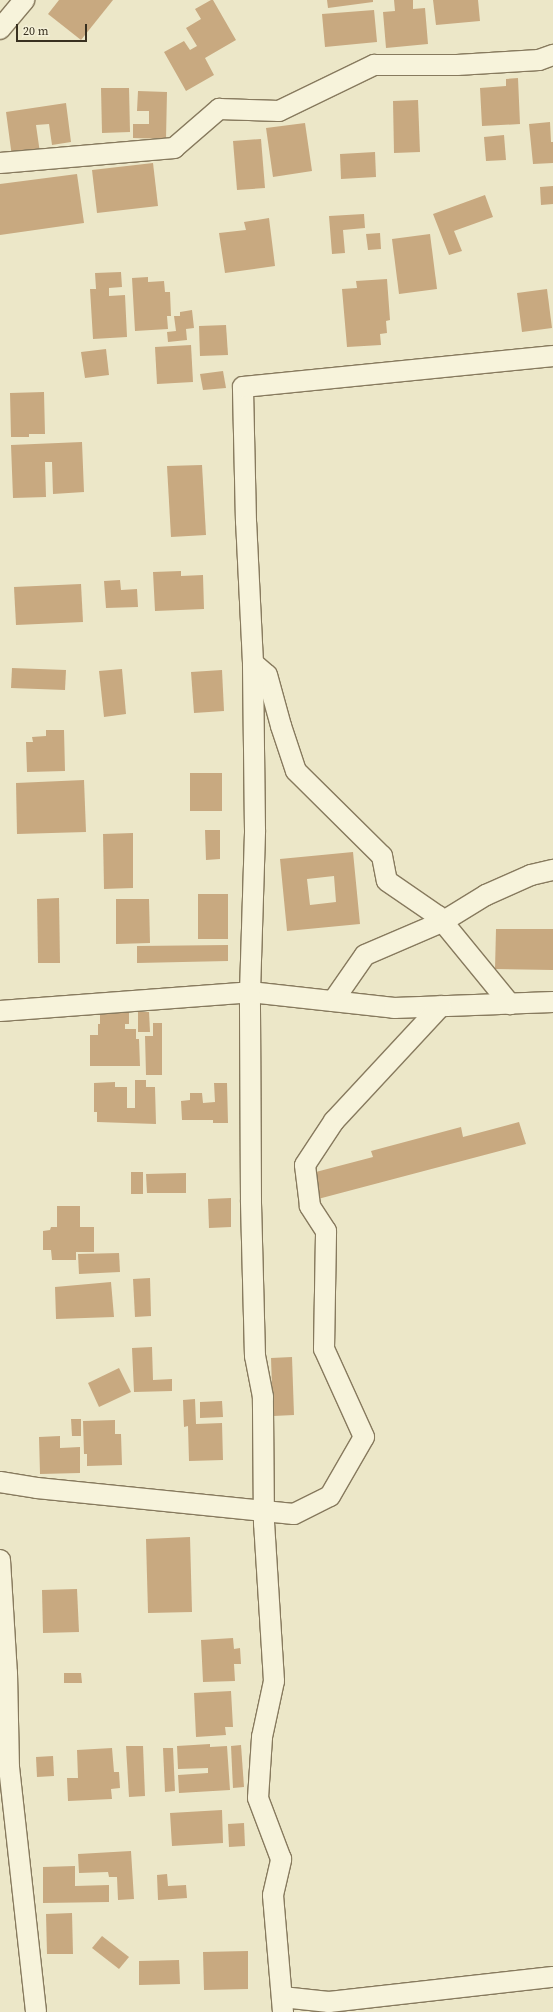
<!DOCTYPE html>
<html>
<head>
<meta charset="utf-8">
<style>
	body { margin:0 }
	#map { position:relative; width:553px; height:2012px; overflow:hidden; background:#ece7c8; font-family:"Source Serif 4",serif }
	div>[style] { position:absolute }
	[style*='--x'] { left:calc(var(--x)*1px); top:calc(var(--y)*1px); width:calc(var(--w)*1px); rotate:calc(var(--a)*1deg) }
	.building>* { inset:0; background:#c8a980 }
	.roads { filter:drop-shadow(1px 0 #877a5e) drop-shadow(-1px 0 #877a5e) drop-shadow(0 1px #877a5e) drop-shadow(0 -1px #877a5e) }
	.minor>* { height:20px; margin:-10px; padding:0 10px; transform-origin:10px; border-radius:10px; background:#f7f3db }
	span { translate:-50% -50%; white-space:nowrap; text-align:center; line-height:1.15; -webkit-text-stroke:3.5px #f4f0d7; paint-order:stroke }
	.scale { position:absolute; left:16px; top:24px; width:71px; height:18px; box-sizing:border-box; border:2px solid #383020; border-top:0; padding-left:5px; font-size:12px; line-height:14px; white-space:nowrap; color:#383020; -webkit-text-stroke:3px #f4f0d7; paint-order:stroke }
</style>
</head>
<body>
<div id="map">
	<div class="building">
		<div style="clip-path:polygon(59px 0,113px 0,81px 40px,48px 14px)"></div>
		<div style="clip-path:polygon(211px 0,213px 0,236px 40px,205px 58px,214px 75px,186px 91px,164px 52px,184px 41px,190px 50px,197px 46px,186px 28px,201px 19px,195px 9px)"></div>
		<div style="clip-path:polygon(327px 0,373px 0,373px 2px,328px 8px)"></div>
		<div style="clip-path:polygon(394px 0,413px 0,413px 9px,425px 8px,428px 44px,386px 48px,383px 12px,395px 11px)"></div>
		<div style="clip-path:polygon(433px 0,478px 0,480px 21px,436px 25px)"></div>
		<div style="clip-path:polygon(374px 10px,377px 42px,325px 47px,322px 14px)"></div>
		<div style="clip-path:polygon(518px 78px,520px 124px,482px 126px,480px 88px,506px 86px,506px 79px)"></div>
		<div style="clip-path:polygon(101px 88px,129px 88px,130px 132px,102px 133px)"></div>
		<div style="clip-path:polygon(138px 91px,167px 92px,166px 139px,133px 138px,133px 124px,149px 124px,149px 111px,137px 111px)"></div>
		<div style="clip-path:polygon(418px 100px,420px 152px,394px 153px,393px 101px)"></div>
		<div style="clip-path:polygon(66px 103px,71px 142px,52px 145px,49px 124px,36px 125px,40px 153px,12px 157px,6px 112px)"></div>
		<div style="clip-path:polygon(550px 122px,551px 142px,553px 142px,553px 163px,533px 164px,529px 124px)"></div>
		<div style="clip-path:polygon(305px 123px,312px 171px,273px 177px,266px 128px)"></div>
		<div style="clip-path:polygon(504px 135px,506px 160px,486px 161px,484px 137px)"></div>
		<div style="clip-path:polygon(261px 139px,265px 188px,237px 190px,233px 141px)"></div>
		<div style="clip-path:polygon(375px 152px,376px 177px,341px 179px,340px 154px)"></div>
		<div style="clip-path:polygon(153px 163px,158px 206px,97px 213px,92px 170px)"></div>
		<div style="clip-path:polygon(77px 174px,84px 223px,0 235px,0 184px)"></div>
		<div style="clip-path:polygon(553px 186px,553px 204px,541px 205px,540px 187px)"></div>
		<div style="clip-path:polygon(485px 195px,493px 217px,454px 231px,462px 251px,449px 255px,433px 214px)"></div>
		<div style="clip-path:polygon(364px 214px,365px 228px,343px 230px,345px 253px,332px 254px,329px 216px)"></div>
		<div style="clip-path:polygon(269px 218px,275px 266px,225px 273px,219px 233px,246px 230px,244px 222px)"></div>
		<div style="clip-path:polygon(380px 233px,381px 249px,368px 250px,366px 234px)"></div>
		<div style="clip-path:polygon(430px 234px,437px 289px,399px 294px,392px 239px)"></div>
		<div style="clip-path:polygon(121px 272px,122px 287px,109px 288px,109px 296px,125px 295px,127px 337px,93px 339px,90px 289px,96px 289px,95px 273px)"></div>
		<div style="clip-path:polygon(148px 277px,148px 282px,164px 281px,165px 292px,170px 292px,171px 316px,167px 316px,168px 329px,135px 331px,132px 278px)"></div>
		<div style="clip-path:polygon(387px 279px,390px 320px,386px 321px,387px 333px,380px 334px,381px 345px,347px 347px,342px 289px,357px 288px,356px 281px)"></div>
		<div style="clip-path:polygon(547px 289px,552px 328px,522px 332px,517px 293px)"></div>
		<div style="clip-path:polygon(192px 310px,194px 328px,186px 329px,187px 340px,168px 342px,167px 332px,176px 331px,174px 316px,180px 316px,180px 312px)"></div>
		<div style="clip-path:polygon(226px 325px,228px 355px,200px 356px,199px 326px)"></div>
		<div style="clip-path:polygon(191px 345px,193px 382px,157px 384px,155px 347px)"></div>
		<div style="clip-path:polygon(106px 349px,109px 375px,85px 378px,81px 352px)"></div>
		<div style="clip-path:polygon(223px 371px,226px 388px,203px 390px,200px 374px)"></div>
		<div style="clip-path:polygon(44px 392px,45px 434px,29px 434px,29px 437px,11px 437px,10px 393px)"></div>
		<div style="clip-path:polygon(82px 442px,84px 492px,53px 494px,52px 462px,45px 462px,46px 497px,13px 498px,11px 445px)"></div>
		<div style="clip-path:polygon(202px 465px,206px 535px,171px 537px,167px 466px)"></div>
		<div style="clip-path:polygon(181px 571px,181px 576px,203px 575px,204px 609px,155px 611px,153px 572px)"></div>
		<div style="clip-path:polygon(120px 580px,121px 590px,137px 589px,138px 607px,106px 608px,104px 581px)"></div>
		<div style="clip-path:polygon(81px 584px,83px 622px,16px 625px,14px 587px)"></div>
		<div style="clip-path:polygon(12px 668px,66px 670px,65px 690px,11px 688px)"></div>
		<div style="clip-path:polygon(122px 669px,126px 714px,104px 717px,99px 671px)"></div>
		<div style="clip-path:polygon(222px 670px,224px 711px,194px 713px,191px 672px)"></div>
		<div style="clip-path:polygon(46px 730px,64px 730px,65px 771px,27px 772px,26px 742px,33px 742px,32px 737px,46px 736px)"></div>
		<div style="clip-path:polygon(190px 773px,222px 773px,222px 811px,190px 811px)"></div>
		<div style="clip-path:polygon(84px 780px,86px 832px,17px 834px,16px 783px)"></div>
		<div style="clip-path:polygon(205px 830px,220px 830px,220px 859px,206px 860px)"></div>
		<div style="clip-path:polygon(133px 833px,133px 888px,104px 889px,103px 834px)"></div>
		<div style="clip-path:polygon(evenodd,353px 852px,360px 924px,287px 931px,280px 859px,353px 852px,334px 876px,336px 902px,310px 905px,307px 879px,334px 876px)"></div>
		<div style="clip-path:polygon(198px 894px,228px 894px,228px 939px,198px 939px)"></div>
		<div style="clip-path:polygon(59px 898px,60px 963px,38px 963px,37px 899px)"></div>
		<div style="clip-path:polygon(116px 899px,149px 899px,150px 943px,116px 944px)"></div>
		<div style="clip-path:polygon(496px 929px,553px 929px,553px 970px,495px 969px)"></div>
		<div style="clip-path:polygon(228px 945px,228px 961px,137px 963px,137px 946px)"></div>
		<div style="clip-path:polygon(100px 1010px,129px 1010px,129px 1024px,125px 1024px,125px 1029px,136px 1029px,136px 1039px,139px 1039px,140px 1066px,90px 1066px,90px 1035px,98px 1035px,98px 1024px,100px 1024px)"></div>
		<div style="clip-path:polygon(138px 1012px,149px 1012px,150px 1032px,138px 1032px)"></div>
		<div style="clip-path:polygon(153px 1023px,162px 1023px,162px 1075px,146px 1075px,145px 1036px,153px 1036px)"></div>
		<div style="clip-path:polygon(135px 1080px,146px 1080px,146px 1087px,155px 1087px,156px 1124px,97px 1122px,97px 1112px,94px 1112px,94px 1083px,115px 1082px,115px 1087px,127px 1087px,127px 1108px,135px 1108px)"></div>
		<div style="clip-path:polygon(214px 1083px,227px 1083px,228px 1123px,213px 1123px,213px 1120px,182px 1120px,181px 1101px,190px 1100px,190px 1093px,202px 1093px,203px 1103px,215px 1102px)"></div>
		<div style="clip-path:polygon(519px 1122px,526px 1144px,318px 1199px,312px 1173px,373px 1157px,371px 1151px,461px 1127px,463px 1137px)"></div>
		<div style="clip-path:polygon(131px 1172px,143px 1172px,143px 1194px,131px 1194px)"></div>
		<div style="clip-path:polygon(186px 1173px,186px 1193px,147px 1193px,146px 1174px)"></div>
		<div style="clip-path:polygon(231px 1198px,231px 1227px,209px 1228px,208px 1199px)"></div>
		<div style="clip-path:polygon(57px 1206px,80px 1206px,80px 1227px,94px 1227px,94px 1252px,76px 1252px,76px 1260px,52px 1260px,51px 1250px,43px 1250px,43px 1231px,50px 1230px,51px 1227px,57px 1227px)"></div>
		<div style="clip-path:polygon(119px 1253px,120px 1272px,79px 1274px,78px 1254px)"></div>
		<div style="clip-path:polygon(150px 1278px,151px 1316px,135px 1317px,133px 1279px)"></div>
		<div style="clip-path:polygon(111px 1282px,114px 1317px,56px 1319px,55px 1287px)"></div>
		<div style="clip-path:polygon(152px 1347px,153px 1380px,172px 1379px,172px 1391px,134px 1392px,132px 1348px)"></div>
		<div style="clip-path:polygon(292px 1357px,294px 1415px,273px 1416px,271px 1358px)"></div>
		<div style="clip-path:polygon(119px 1368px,131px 1392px,99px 1407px,88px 1383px)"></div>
		<div style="clip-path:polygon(195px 1399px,196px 1424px,222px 1423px,223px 1460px,189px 1461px,188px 1426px,184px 1427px,183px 1400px)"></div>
		<div style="clip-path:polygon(222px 1401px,223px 1417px,200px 1418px,200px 1402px)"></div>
		<div style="clip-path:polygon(71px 1419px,81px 1419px,81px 1436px,72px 1436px)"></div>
		<div style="clip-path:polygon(115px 1420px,115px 1434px,121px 1434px,122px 1465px,87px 1466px,87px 1454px,84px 1454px,83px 1421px)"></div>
		<div style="clip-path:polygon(60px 1436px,60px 1448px,80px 1447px,80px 1473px,40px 1474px,39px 1437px)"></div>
		<div style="clip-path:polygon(190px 1537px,192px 1612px,148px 1613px,146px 1539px)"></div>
		<div style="clip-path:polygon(77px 1589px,79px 1632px,43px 1633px,42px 1590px)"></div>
		<div style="clip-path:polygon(233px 1638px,234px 1649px,240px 1648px,241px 1664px,234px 1664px,235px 1681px,203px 1682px,201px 1640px)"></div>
		<div style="clip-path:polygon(64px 1673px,81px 1673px,82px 1683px,64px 1683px)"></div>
		<div style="clip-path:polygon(231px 1691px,233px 1727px,225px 1727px,226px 1735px,196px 1737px,194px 1693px)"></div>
		<div style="clip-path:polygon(210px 1744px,210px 1747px,227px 1746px,230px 1790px,179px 1793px,178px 1775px,208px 1773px,208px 1768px,178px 1769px,177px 1746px)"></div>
		<div style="clip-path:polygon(241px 1745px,244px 1787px,233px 1788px,231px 1746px)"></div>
		<div style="clip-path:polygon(126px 1746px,143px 1746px,145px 1796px,129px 1797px)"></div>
		<div style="clip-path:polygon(112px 1748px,114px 1772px,119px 1772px,120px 1788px,111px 1789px,112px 1799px,68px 1801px,67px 1778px,78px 1778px,77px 1750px)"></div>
		<div style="clip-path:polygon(163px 1748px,173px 1748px,175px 1791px,165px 1792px)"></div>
		<div style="clip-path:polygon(53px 1756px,54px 1776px,37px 1777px,36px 1757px)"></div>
		<div style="clip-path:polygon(222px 1810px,223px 1843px,172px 1846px,170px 1813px)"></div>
		<div style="clip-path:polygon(244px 1823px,245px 1846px,229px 1847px,228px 1824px)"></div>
		<div style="clip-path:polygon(131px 1851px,134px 1899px,118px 1900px,117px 1877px,109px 1877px,108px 1872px,79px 1873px,78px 1854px)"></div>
		<div style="clip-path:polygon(75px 1866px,75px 1886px,109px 1885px,109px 1902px,43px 1903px,43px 1867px)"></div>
		<div style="clip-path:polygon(167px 1874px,168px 1886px,186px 1885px,187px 1898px,158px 1900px,157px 1875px)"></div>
		<div style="clip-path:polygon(72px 1913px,73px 1954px,47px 1954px,46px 1914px)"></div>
		<div style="clip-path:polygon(102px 1936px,129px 1957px,119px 1969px,92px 1948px)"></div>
		<div style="clip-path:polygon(248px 1951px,248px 1989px,204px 1990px,203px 1952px)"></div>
		<div style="clip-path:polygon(179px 1960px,180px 1984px,139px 1985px,139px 1961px)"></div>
	</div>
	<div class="roads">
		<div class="minor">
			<div style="--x:0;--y:29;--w:38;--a:-50"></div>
			<div style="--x:0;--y:163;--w:175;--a:-4.9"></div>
			<div style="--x:174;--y:148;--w:60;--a:-40.9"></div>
			<div style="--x:219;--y:109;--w:60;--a:1.9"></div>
			<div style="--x:279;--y:111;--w:106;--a:-25.8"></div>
			<div style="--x:374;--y:65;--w:83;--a:0"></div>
			<div style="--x:457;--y:65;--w:82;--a:-3.5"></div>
			<div style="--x:539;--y:60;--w:15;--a:-20"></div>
			<div style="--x:253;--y:663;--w:18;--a:41"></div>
			<div style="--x:267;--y:675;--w:53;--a:74.6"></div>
			<div style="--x:281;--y:726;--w:47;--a:71.6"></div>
			<div style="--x:296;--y:771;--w:121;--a:44.7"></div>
			<div style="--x:382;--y:856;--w:25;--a:79"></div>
			<div style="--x:387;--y:881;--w:62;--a:34.5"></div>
			<div style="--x:438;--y:916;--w:114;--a:50.7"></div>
			<div style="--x:333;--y:1001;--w:56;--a:-55.2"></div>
			<div style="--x:365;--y:955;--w:84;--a:-23.2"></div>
			<div style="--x:442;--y:922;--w:52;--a:-31.5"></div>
			<div style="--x:486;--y:895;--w:49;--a:-24"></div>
			<div style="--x:531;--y:875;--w:23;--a:-13"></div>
			<div style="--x:0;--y:1011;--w:251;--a:-4.3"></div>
			<div style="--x:250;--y:992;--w:145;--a:6.3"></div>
			<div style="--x:394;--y:1008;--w:159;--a:-2.2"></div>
			<div style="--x:0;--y:1482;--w:37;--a:9"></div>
			<div style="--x:37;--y:1488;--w:258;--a:5.8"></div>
			<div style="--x:294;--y:1514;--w:40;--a:-26.6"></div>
			<div style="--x:330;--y:1496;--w:68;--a:-60"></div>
			<div style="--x:364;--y:1437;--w:97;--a:-114.4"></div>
			<div style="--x:324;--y:1349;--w:118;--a:-89"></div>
			<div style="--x:326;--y:1231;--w:30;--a:-123"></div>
			<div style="--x:310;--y:1206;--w:41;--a:-97"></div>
			<div style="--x:305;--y:1165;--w:53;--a:-56.6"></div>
			<div style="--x:334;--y:1121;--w:157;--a:-47.1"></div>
			<div style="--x:0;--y:1560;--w:113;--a:86.5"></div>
			<div style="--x:7;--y:1673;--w:94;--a:88.8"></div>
			<div style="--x:9;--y:1767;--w:246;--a:83.7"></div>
			<div style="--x:282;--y:1997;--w:47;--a:6.1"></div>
			<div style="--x:329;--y:2002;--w:225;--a:-6.4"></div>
			<div style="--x:283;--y:2012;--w:117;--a:-94.9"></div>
			<div style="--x:273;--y:1895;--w:37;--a:-77"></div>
			<div style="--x:281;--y:1859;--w:65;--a:-110.7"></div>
			<div style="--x:258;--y:1798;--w:61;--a:-86.2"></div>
			<div style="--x:262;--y:1737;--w:57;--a:-77.9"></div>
			<div style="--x:274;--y:1681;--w:157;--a:-93.6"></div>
			<div style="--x:264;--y:1524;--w:127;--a:-90.5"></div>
			<div style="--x:263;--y:1397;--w:42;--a:-101"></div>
			<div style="--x:255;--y:1356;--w:156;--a:-91.5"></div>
			<div style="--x:251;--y:1200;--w:208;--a:-90.3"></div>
			<div style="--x:250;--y:992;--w:162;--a:-88.2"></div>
			<div style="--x:255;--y:830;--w:167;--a:-90.7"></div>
			<div style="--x:253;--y:663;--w:141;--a:-92.8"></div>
			<div style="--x:246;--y:522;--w:135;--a:-91.3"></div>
			<div style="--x:243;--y:387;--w:312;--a:-5.7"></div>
		</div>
	</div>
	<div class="scale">20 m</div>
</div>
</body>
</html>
